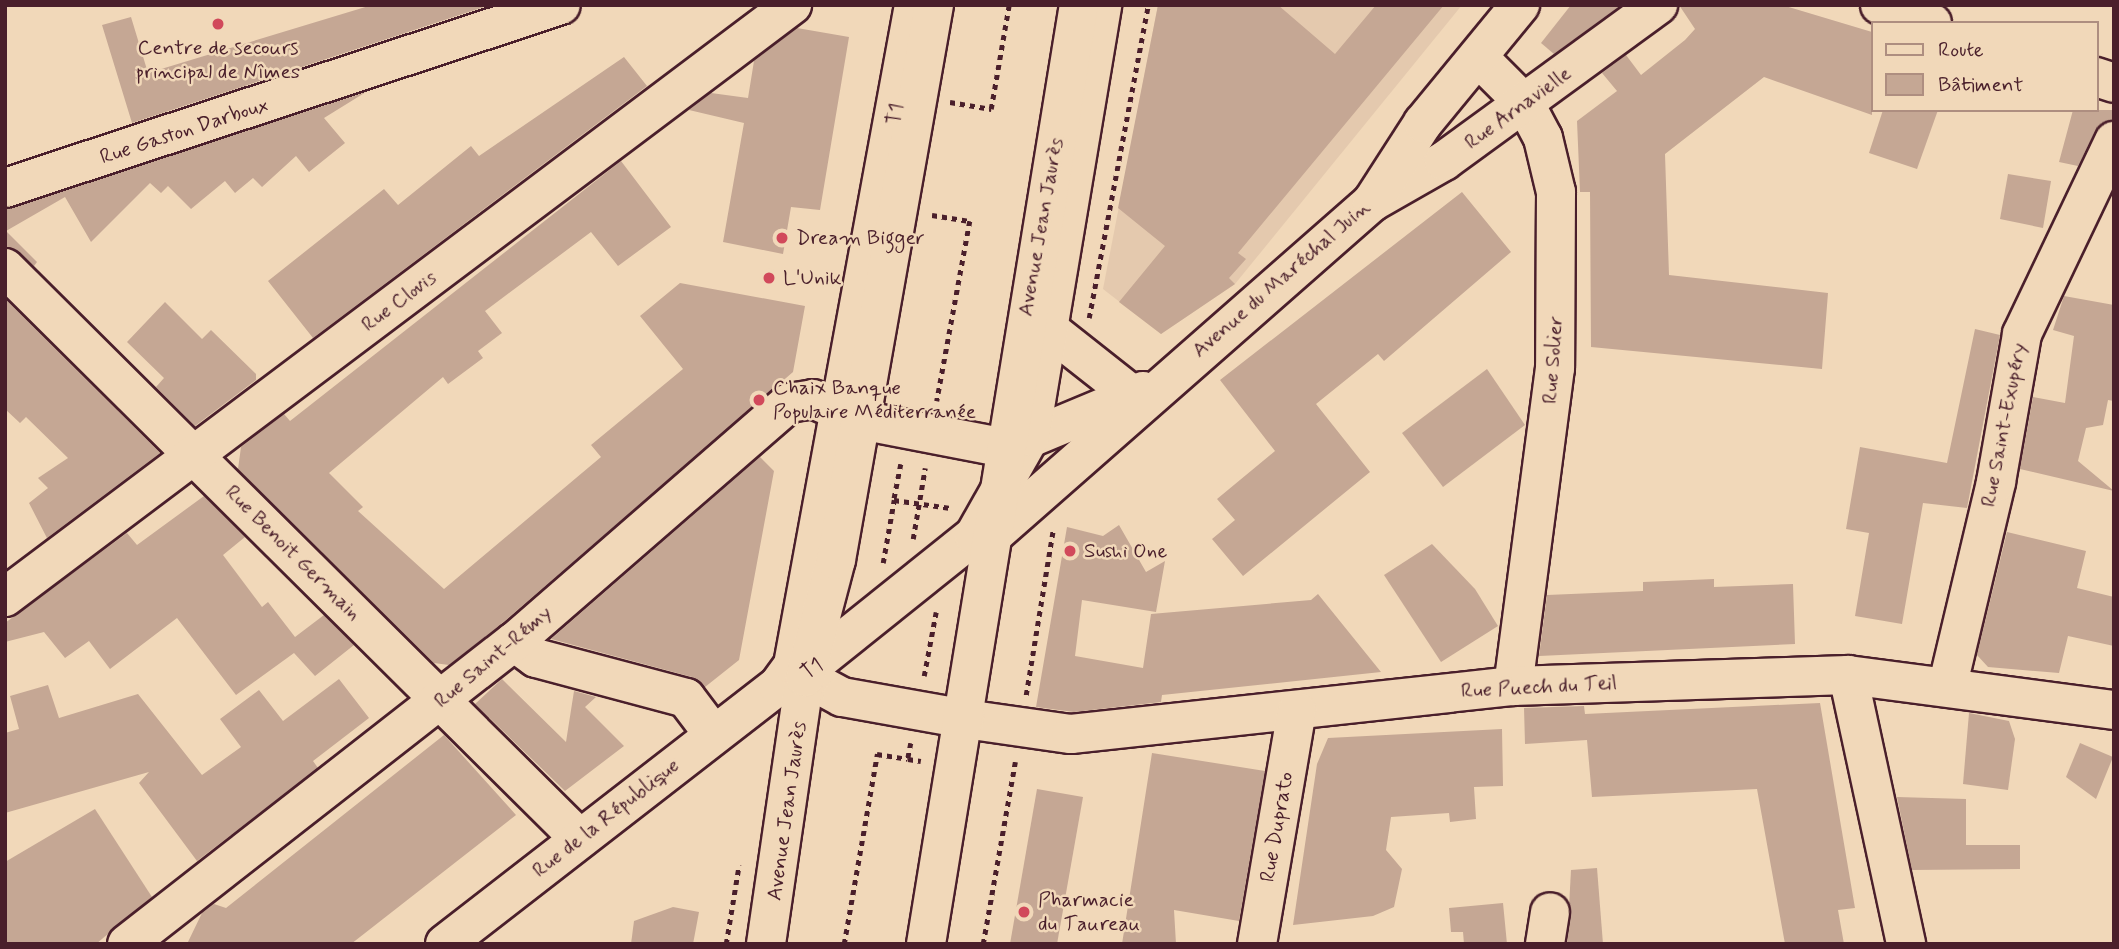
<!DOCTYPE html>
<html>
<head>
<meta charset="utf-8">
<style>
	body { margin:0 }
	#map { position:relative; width:2119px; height:949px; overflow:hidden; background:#f1d8b9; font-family:Mynerve,sans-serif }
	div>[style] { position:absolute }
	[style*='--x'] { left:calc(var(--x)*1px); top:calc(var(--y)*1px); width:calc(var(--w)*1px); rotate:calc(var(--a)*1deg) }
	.built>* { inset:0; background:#e4c9ae }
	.building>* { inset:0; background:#c5a794 }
	.path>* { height:4.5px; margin-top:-2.25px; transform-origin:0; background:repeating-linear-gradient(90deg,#4a1f2b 0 5px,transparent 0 10px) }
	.roads { filter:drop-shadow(2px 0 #4a1f2b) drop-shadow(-2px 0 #4a1f2b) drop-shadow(0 2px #4a1f2b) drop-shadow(0 -2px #4a1f2b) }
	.minor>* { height:38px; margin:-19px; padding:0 19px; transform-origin:19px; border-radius:19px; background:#f1d8b9 }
	.major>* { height:38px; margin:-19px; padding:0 19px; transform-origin:19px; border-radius:19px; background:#f1d8b9 }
	.dots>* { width:19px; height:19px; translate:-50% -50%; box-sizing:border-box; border:4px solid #f1d8b9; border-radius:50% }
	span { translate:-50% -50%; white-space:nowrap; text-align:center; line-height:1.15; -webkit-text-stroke:5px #f1d8b9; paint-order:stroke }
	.poi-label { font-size:21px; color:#4a1f2b }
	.left { translate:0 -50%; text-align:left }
	.street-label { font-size:21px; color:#4a1f2b }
	.frame { position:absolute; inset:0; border:7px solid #4a1f2b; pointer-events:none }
	.legend { position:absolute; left:1871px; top:21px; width:228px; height:91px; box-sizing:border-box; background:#f1d8b9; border:2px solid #ae8e80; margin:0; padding:9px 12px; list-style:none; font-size:21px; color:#4a1f2b }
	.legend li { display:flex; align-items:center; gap:14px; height:35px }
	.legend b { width:35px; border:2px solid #ae8e80 }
</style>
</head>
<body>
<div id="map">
	<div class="built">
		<div style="clip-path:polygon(1158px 5px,1462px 5px,1235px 284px,1161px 334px,1103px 289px)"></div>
	</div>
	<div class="building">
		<div style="clip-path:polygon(372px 5px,490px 5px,132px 123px,102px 25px,131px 17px,148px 73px)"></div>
		<div style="clip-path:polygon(1158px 5px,1278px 5px,1335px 54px,1376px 5px,1444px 5px,1238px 253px,1246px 259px,1229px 278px,1235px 284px,1161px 334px,1119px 302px,1165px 246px,1118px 208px)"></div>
		<div style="clip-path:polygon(1571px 5px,1621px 5px,1554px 54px,1541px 43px)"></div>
		<div style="clip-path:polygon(1679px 5px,1782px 5px,1872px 32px,1872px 115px,1764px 77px,1665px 154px,1669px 275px,1828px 293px,1822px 369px,1591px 347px,1590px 192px,1580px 192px,1577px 121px,1617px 91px,1602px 73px,1626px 55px,1641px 75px,1685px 40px,1695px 29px)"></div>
		<div style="clip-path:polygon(797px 28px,849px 37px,820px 210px,791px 207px,783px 254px,723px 242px,744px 123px,689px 110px,711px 93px,748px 98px,754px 61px)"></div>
		<div style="clip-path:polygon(624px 57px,647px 86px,313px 338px,268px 281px,384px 189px,398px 205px,471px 146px,479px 156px)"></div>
		<div style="clip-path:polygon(366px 92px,324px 118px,345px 143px,309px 172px,296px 156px,262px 187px,253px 178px,235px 193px,225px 181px,191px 209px,168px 186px,161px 193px,150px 183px,91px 242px,65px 197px,6px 231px,37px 262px,34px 266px,5px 247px,5px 209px)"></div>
		<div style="clip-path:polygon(1883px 110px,1938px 110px,1917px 169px,1869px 153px)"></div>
		<div style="clip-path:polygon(2073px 110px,2114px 110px,2114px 119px,2095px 131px,2078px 166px,2059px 162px)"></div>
		<div style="clip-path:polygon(621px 161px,671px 227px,618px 266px,591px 232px,485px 311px,502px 333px,478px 351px,483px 358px,448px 384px,443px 377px,329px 473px,363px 507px,358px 511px,444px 589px,601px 457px,591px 445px,683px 369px,640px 316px,680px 283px,805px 306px,793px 372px,500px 625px,449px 665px,434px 663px,238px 469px,241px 447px,284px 414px,290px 421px)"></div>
		<div style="clip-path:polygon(2008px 174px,2051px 181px,2043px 228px,2000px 219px)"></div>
		<div style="clip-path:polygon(1462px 192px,1511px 252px,1384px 361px,1378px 354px,1316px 404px,1370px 472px,1243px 576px,1212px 539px,1235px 520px,1217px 499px,1275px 451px,1220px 380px)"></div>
		<div style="clip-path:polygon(2064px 296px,2114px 305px,2114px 401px,2108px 400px,2103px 425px,2086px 428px,2078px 461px,2114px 491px,2020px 469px,2033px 397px,2065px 403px,2074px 336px,2053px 330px)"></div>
		<div style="clip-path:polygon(5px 299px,160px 453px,47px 538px,29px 503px,48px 488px,38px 478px,68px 458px,26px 417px,20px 423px,5px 409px)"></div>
		<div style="clip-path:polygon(165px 302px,202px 339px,211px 330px,256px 374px,256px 380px,195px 426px,156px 387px,164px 378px,127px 342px)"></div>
		<div style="clip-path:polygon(1975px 329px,2000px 335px,1967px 508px,1923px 503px,1902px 624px,1855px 616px,1869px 533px,1846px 529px,1860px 447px,1947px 463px)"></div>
		<div style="clip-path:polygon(1487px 369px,1525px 425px,1443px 487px,1402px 433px)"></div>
		<div style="clip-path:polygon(760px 457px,774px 471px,739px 660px,705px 687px,692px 677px,551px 639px)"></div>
		<div style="clip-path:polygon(204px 496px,245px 537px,223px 555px,262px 607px,268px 602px,295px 637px,324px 615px,354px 645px,315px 676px,294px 653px,236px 695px,177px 618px,110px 669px,89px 641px,65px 658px,44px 632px,5px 642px,5px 623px,127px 533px,137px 545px)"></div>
		<div style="clip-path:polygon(1119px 525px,1146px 572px,1165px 561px,1156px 612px,1082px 600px,1075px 656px,1143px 668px,1151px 614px,1311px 600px,1318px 594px,1381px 672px,1162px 695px,1161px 702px,1074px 712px,1036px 707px,1067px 527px,1103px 536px)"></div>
		<div style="clip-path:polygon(2007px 532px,2086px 551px,2077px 588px,2114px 597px,2114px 646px,2068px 636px,2059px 673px,1988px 667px,1977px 655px)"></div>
		<div style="clip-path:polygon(1432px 544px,1475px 589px,1498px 626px,1441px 662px,1384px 575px)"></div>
		<div style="clip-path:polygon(1714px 579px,1714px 587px,1793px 584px,1795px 644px,1539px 656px,1547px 595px,1643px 591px,1643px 582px)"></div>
		<div style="clip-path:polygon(339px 679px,369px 718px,313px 761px,318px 768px,197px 861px,139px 783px,149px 772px,5px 813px,5px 733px,19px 729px,10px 696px,48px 685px,59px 718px,138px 694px,202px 775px,241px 747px,220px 719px,259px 690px,283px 721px)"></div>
		<div style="clip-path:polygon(502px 679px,566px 742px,574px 691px,596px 697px,585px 707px,624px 746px,565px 791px,475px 704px)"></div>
		<div style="clip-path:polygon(1820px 703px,1855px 908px,1838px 910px,1844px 944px,1785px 944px,1757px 789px,1592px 797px,1587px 740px,1525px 744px,1524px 708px,1584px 706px,1585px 714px)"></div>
		<div style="clip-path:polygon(1969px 713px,2009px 721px,2015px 739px,2008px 790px,1963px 784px)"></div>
		<div style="clip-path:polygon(1502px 729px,1503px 786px,1474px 787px,1476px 819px,1450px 822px,1449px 813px,1391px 817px,1386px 850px,1402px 869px,1394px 907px,1373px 916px,1293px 925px,1317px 764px,1328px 738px)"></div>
		<div style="clip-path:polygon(444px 735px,516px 815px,351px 944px,187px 944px,202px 913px,214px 904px,226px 908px)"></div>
		<div style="clip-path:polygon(2080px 743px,2113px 757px,2096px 799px,2066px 777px)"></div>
		<div style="clip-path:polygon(1152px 753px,1265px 771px,1239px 921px,1174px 910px,1176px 944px,1122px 944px)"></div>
		<div style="clip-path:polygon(1037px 789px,1083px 797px,1057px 944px,1010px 944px)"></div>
		<div style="clip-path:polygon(1897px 797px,1966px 799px,1966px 845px,2020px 845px,2020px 869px,1912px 870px)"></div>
		<div style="clip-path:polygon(95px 809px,152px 897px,96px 944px,5px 944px,5px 862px)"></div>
		<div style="clip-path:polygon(1597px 868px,1603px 944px,1567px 944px,1571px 870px)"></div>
		<div style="clip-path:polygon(1503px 903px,1507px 944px,1464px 944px,1463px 932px,1451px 932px,1449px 908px)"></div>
		<div style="clip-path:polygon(673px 907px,699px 912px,693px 944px,631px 944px,634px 921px)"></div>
	</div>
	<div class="path">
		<div style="--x:950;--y:102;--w:42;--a:9.7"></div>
		<div style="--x:991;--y:109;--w:106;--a:-80.2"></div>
		<div style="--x:932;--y:215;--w:38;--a:9"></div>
		<div style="--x:970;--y:221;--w:183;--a:100.4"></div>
		<div style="--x:1089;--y:318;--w:319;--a:-79.3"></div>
		<div style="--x:901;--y:464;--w:37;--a:101"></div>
		<div style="--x:894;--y:500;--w:57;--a:8.1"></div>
		<div style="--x:913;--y:539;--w:72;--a:-80.4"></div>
		<div style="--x:883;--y:563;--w:64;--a:-80.1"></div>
		<div style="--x:924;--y:676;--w:65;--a:-79.4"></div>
		<div style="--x:1026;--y:695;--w:167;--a:-80.7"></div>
		<div style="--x:911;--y:743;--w:16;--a:101"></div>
		<div style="--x:908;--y:759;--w:13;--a:9"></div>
		<div style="--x:726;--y:944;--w:80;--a:-80.7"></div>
		<div style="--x:844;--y:944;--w:193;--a:-80.1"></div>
		<div style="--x:877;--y:754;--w:31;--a:9"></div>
		<div style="--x:983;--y:944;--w:185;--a:-80"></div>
	</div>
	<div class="roads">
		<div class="minor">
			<div style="--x:1880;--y:5;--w:55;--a:19.1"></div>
			<div style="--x:1478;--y:57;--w:66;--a:45"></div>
			<div style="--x:1525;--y:104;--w:38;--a:62"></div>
			<div style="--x:1543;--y:138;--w:56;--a:76.5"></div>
			<div style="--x:1556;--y:192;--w:176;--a:90.3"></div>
			<div style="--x:1555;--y:368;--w:321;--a:97.5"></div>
			<div style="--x:2096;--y:77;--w:19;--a:18"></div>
			<div style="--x:5;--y:188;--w:585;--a:-18.22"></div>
			<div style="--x:1372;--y:202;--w:83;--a:-29.7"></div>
			<div style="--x:1444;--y:161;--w:265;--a:-36.1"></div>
			<div style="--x:5;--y:268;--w:810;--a:44.8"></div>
			<div style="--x:1032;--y:316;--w:127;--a:38.3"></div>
			<div style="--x:1011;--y:446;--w:143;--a:-22.6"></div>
			<div style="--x:993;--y:535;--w:505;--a:-41.3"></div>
			<div style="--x:1372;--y:202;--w:94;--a:-57.2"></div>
			<div style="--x:1423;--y:123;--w:153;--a:-50.6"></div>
			<div style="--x:5;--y:597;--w:985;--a:-36.95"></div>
			<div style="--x:514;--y:642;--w:27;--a:36"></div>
			<div style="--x:536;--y:658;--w:155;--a:14.9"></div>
			<div style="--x:686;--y:698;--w:46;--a:52.9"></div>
			<div style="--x:1848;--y:675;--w:275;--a:77.8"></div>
			<div style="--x:789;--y:684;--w:237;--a:-38.7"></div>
			<div style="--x:974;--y:536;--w:114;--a:-60.5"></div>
			<div style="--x:1030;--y:437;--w:438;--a:-80.5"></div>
			<div style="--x:1948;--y:684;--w:208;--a:-76.6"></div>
			<div style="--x:1996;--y:482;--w:150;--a:-80"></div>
			<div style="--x:2022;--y:334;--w:214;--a:-64.5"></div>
			<div style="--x:965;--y:719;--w:107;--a:8.1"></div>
			<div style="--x:1071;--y:734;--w:445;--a:-6.2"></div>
			<div style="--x:1513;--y:686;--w:335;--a:-1.9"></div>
			<div style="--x:1848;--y:675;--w:268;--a:7.5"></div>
			<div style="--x:127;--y:944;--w:491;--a:-38"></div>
			<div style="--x:514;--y:642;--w:364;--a:-41"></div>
			<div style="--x:789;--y:403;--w:24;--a:-9"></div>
			<div style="--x:813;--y:399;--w:51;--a:24.1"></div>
			<div style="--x:445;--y:944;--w:421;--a:-37.8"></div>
			<div style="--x:778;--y:686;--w:26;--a:-54"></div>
			<div style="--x:793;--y:665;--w:671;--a:-79.61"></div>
			<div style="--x:1257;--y:944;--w:236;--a:-80.3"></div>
			<div style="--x:1545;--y:944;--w:32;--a:-81"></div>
		</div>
		<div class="major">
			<div style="--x:860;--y:420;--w:149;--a:10.9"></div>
			<div style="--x:805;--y:677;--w:42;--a:28.4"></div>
			<div style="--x:842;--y:697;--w:125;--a:10.1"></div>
			<div style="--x:766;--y:944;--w:270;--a:-81.7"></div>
			<div style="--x:805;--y:677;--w:121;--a:-75.2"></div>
			<div style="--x:836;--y:560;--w:564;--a:-79.99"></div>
			<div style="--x:926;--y:944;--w:951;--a:-80.75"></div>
		</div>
	</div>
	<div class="dots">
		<div style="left:218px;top:24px;background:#d1495b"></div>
		<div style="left:782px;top:238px;background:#d1495b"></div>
		<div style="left:769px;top:278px;background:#d1495b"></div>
		<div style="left:759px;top:400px;background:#d1495b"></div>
		<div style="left:1070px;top:551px;background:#d1495b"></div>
		<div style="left:1024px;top:912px;background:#d1495b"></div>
	</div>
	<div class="poi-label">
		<span style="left:218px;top:60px">Centre de secours<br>principal de Nîmes</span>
		<span class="left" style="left:796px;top:238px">Dream Bigger</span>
		<span class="left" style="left:783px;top:278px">L'Unik</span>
		<span class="left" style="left:773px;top:400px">Chaix Banque<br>Populaire Méditerranée</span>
		<span class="left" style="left:1084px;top:551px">Sushi One</span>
		<span class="left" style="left:1038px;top:912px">Pharmacie<br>du Taureau</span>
	</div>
	<div class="street-label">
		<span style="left:1518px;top:108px;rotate:-36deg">Rue Arnavielle</span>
		<span style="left:895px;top:114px;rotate:-80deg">T1</span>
		<span style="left:184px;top:131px;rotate:-18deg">Rue Gaston Darboux</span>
		<span style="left:1041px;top:227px;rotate:-80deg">Avenue Jean Jaurès</span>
		<span style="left:1281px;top:279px;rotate:-41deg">Avenue du Maréchal Juin</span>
		<span style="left:399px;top:301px;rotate:-37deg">Rue Clovis</span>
		<span style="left:1553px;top:360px;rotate:-86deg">Rue Solier</span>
		<span style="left:2004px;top:425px;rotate:-79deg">Rue Saint-Exupéry</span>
		<span style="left:293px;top:553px;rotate:45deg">Rue Benoit Germain</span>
		<span style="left:493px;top:657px;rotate:-40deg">Rue Saint-Rémy</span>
		<span style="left:812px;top:669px;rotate:-35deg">T1</span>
		<span style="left:1539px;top:687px;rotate:-3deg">Rue Puech du Teil</span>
		<span style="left:787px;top:811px;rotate:-82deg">Avenue Jean Jaurès</span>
		<span style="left:606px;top:818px;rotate:-38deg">Rue de la République</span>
		<span style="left:1277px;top:827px;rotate:-80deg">Rue Duprato</span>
	</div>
	<div class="frame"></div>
	<ul class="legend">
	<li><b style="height:9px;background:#f1d8b9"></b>Route</li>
	<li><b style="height:19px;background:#c5a794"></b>Bâtiment</li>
	</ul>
</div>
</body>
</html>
